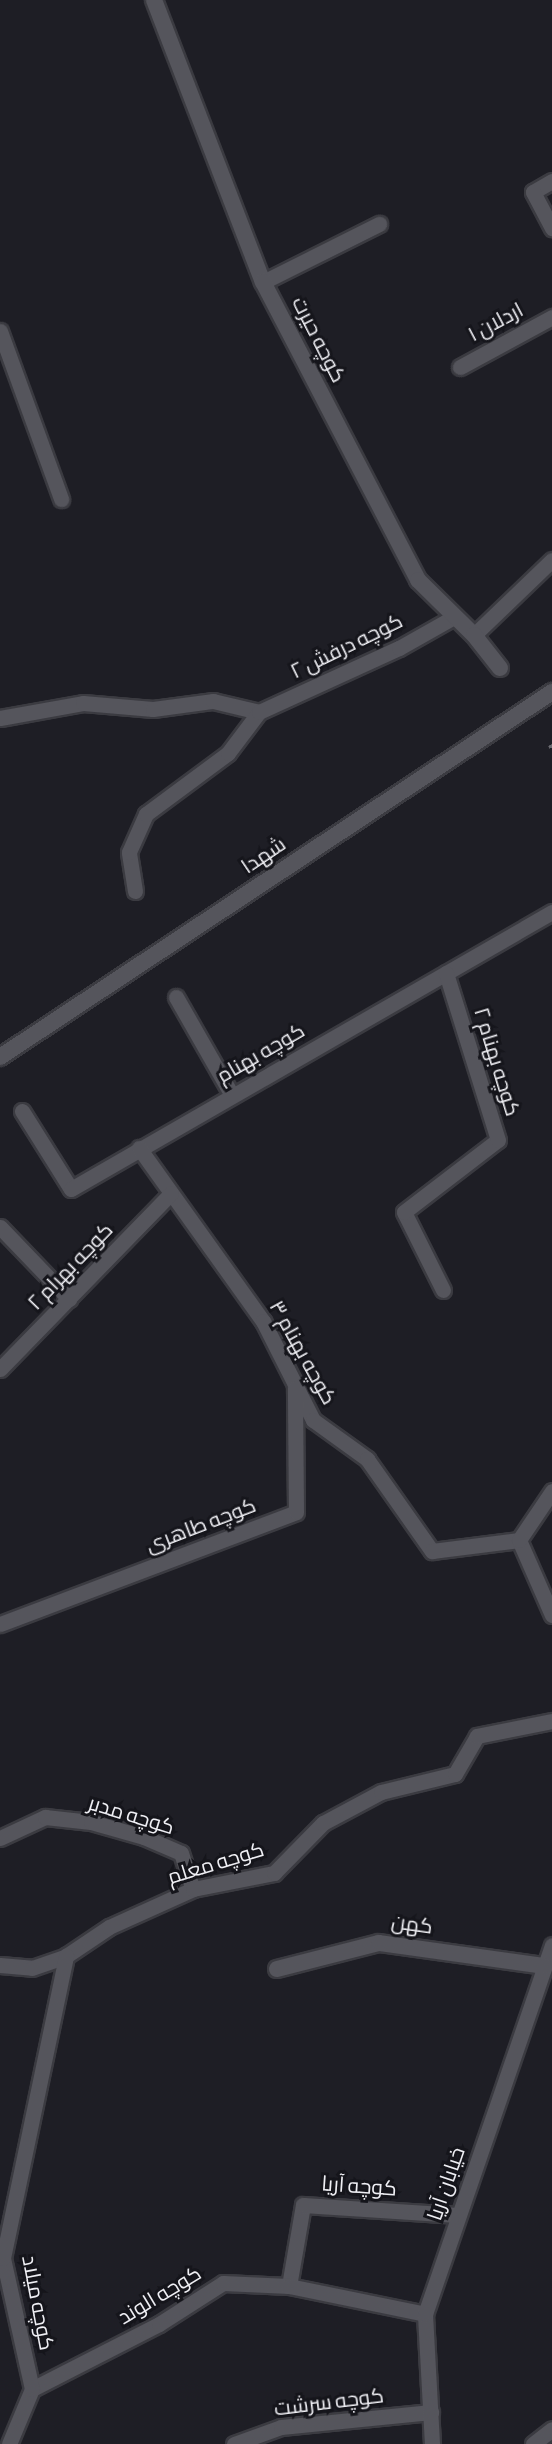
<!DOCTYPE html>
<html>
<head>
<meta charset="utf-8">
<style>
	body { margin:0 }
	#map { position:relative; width:552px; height:2444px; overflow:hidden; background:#1e1e25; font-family:"Alegreya Sans",Cairo,sans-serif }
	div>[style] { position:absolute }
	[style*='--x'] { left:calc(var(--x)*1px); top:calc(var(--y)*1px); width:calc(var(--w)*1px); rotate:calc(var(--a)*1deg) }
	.path>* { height:4px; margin-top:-2px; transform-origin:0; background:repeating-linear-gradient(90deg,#6b6b71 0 3px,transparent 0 6px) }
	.roads { filter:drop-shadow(2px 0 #3b3b41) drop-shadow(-2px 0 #3b3b41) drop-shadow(0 2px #3b3b41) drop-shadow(0 -2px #3b3b41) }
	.service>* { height:15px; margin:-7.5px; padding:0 7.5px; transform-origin:7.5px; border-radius:7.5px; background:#55555c }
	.minor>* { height:16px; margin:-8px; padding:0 8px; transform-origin:8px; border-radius:8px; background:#55555c }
	.secondary>* { height:16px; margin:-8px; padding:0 8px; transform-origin:8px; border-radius:8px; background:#55555c }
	span { translate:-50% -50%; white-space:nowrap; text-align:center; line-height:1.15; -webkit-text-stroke:6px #15151b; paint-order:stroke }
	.street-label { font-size:21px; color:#efeff4 }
</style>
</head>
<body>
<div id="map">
	<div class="path">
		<div style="--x:550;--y:745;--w:4;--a:63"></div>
	</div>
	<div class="roads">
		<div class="service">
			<div style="--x:552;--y:181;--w:22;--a:150"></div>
			<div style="--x:533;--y:192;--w:41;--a:62.2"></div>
			<div style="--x:263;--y:282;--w:130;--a:-26.6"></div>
			<div style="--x:0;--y:331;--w:179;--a:70"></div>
			<div style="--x:460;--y:367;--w:105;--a:-28.5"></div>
			<div style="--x:474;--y:635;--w:108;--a:-43.9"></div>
			<div style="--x:0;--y:718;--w:84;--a:-10.2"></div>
			<div style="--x:83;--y:703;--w:70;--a:4.9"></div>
			<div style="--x:153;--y:709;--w:61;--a:-7.6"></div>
			<div style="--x:213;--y:701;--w:47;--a:13.4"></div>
			<div style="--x:135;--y:891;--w:39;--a:-99"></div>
			<div style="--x:129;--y:852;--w:42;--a:-65.9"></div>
			<div style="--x:146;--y:814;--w:102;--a:-36.6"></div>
			<div style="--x:228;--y:753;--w:51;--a:-52.9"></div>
			<div style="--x:259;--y:712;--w:154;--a:-24.6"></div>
			<div style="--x:399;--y:648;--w:61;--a:-29.5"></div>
			<div style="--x:176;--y:997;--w:113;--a:60.3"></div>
			<div style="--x:22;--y:1111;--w:92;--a:57.9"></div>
			<div style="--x:71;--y:1189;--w:555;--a:-29.94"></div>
			<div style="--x:139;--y:1148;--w:213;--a:54.4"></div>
			<div style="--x:263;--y:1321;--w:111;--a:63.2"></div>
			<div style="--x:313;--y:1420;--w:67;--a:35.8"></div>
			<div style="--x:367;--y:1459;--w:113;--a:54.8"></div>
			<div style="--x:432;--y:1551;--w:88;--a:-7.2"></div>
			<div style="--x:0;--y:1227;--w:100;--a:46.2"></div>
			<div style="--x:443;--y:1290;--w:87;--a:-116.6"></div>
			<div style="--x:404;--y:1212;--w:118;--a:-37.5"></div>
			<div style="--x:498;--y:1140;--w:175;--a:-107.3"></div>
			<div style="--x:0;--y:1369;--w:245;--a:-45.8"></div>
			<div style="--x:519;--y:1540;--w:82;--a:66.3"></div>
			<div style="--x:519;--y:1540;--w:59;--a:-56"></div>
			<div style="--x:0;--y:1624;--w:316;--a:-20.7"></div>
			<div style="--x:296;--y:1512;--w:124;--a:-90.5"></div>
			<div style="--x:0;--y:1838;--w:50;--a:-25"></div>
			<div style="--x:45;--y:1817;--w:46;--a:6.2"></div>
			<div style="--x:91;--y:1822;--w:55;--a:15.8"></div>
			<div style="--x:144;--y:1837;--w:40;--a:23.4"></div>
			<div style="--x:181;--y:1853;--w:38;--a:72"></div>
			<div style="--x:0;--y:1965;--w:32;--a:5"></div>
			<div style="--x:32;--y:1968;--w:36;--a:-19"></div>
			<div style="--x:66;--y:1956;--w:52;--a:-34"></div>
			<div style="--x:109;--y:1927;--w:92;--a:-24.3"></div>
			<div style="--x:193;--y:1889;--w:83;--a:-11.2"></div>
			<div style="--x:274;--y:1873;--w:70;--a:-45.6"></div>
			<div style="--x:323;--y:1823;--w:66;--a:-28.1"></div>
			<div style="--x:381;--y:1792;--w:76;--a:-13.7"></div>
			<div style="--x:455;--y:1774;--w:44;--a:-59.9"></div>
			<div style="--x:477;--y:1736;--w:76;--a:-11.3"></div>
			<div style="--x:289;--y:2286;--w:82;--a:-80.2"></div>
			<div style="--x:303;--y:2205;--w:155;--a:3.7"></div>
			<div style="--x:32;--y:2389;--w:143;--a:-27.1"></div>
			<div style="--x:159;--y:2324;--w:76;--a:-32.6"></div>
			<div style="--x:223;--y:2283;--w:66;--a:2.6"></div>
			<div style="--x:289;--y:2286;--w:139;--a:11.6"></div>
			<div style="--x:9;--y:2444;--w:60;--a:-67.3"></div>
			<div style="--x:32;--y:2389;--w:134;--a:-102.5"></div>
			<div style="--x:3;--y:2258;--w:309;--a:-78.2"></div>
			<div style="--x:234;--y:2444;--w:50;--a:-19.9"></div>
			<div style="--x:281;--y:2427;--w:151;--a:-5.7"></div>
			<div style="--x:432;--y:2444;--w:130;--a:-93.1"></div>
			<div style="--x:425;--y:2314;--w:390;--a:-71"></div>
			<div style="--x:533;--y:2444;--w:24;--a:-38"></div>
		</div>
		<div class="minor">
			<div style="--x:154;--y:0;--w:302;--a:68.9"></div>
			<div style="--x:263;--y:282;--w:336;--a:62.5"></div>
			<div style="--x:418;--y:580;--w:78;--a:44.5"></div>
			<div style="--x:474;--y:635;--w:42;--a:51.8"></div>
			<div style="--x:277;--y:1969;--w:105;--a:-14.3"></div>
			<div style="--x:379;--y:1943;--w:167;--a:7.9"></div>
		</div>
		<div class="secondary">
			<div style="--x:0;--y:1057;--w:662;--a:-33.47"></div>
		</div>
	</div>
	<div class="street-label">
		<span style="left:496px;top:323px;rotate:-28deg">اردلان ۱</span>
		<span style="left:318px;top:340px;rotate:63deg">کوچه حیرت</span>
		<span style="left:347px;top:647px;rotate:-26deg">کوچه درفش ۲</span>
		<span style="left:264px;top:856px;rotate:-34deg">شهدا</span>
		<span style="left:261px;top:1054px;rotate:-30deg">کوچه بهنام</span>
		<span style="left:496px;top:1062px;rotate:73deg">کوچه بهنام ۲</span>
		<span style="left:71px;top:1267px;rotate:-46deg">کوچه بهرام ۲</span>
		<span style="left:302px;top:1353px;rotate:61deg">کوچه بهنام ۳</span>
		<span style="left:201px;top:1526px;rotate:-21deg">کوچه طاهری</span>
		<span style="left:131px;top:1816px;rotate:17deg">کوچه مدبر</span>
		<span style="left:216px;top:1864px;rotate:-17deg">کوچه معلم</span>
		<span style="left:412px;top:1925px;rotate:8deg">کهن</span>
		<span style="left:447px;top:2184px;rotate:-71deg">خیابان آریا</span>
		<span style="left:359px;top:2187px;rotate:4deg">کوچه آریا</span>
		<span style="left:160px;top:2296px;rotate:-31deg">کوچه الوند</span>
		<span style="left:37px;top:2303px;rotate:79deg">کوچه میلاد</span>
		<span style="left:329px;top:2403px;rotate:-7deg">کوچه سرشت</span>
	</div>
</div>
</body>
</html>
